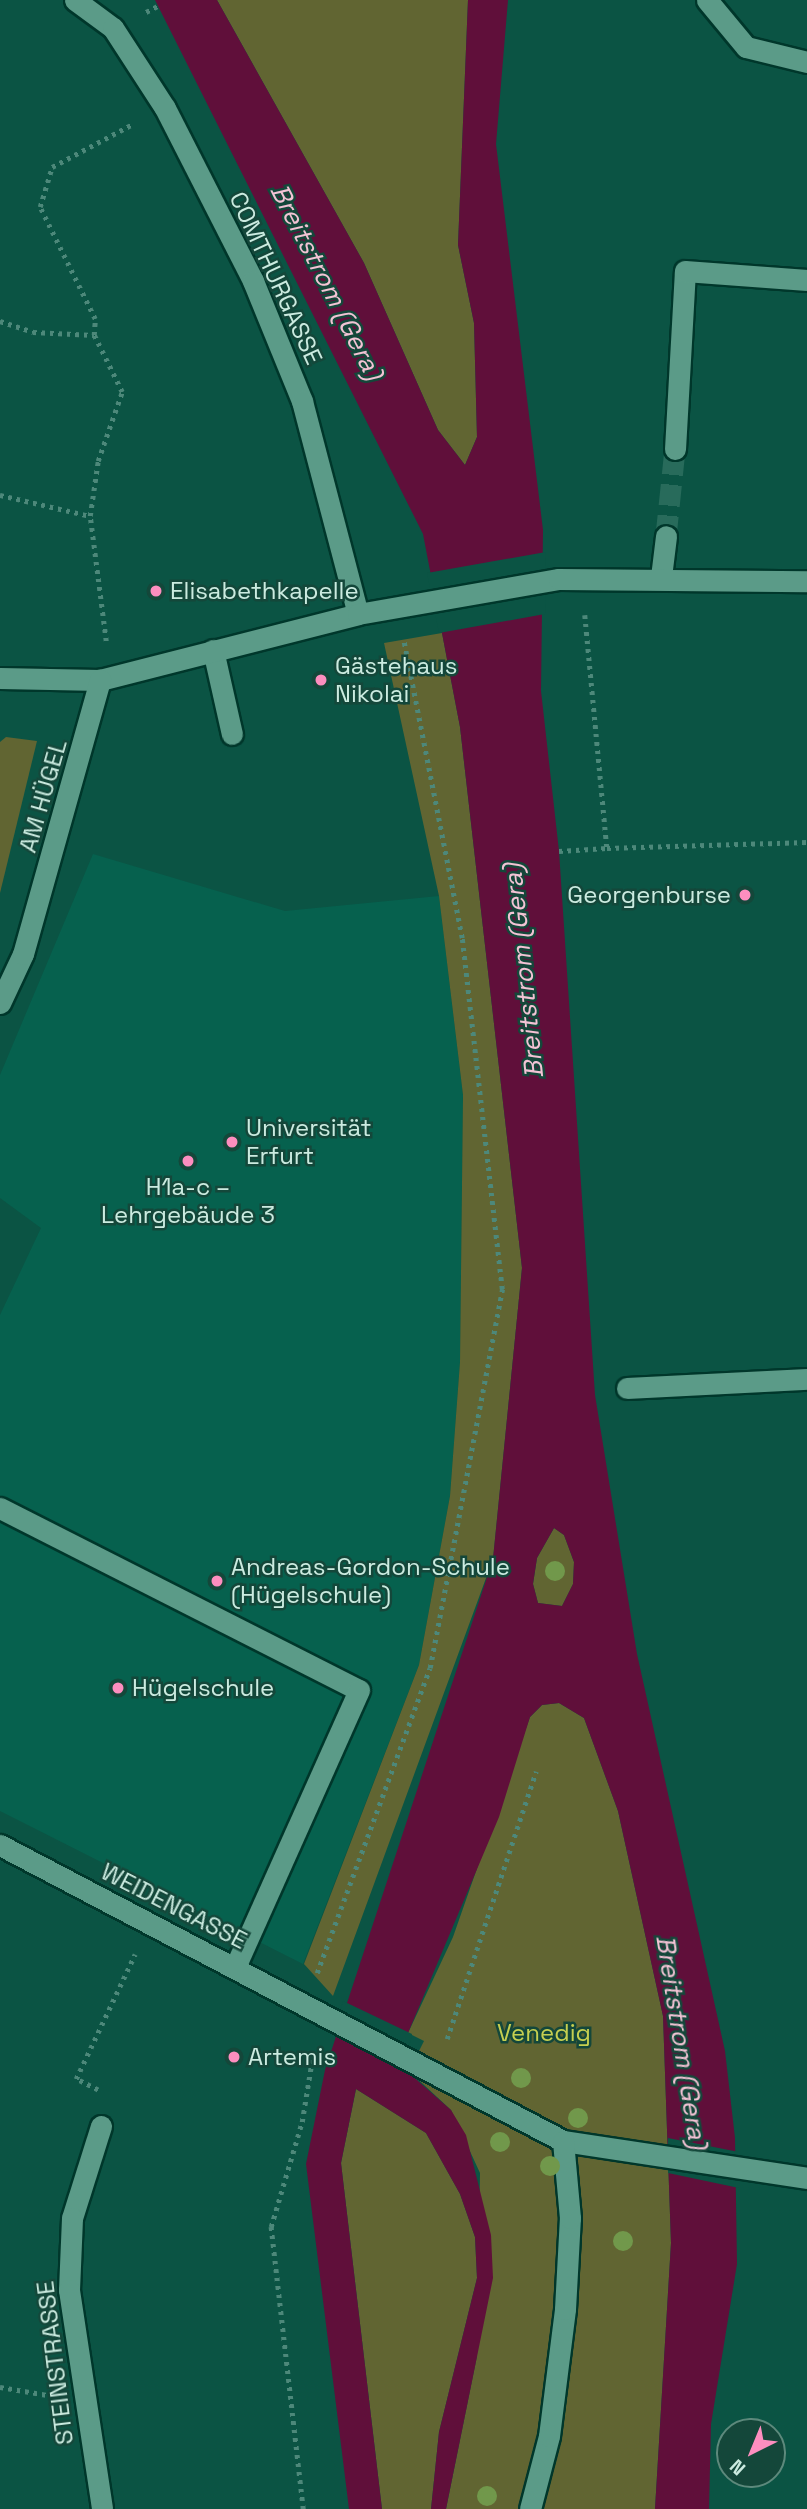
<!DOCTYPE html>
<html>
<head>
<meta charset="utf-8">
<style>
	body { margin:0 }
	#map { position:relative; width:807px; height:2509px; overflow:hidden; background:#0b5444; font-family:"Space Grotesk",sans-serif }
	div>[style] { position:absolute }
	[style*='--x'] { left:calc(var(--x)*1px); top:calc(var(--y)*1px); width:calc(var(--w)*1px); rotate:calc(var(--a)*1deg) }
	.built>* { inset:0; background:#06614e }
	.green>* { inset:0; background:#616532 }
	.water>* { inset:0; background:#600f3a }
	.pier>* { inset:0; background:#0b5444 }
	.minor-tunnel>* { height:21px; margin-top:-10.5px; transform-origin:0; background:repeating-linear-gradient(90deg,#286b5b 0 21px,transparent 0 31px) }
	.path>* { height:4.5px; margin-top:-2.25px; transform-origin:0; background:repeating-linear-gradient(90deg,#4d887a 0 3.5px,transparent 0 8.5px) }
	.roads { filter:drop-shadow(2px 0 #00372b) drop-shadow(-2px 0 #00372b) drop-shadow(0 2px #00372b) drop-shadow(0 -2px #00372b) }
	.minor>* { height:21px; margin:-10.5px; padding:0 10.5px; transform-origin:10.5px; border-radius:10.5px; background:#5b9b88 }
	.trees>* { width:20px; height:20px; margin:-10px; border-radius:50%; background:#71984b }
	.dots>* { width:19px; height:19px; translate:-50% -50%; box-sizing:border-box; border:4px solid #14473a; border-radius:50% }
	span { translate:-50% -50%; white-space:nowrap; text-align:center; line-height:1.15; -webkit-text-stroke:5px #14473a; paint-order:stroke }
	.street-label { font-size:24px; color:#cbebe0 }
	.poi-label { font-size:24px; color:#cbebe0 }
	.left { translate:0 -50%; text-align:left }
	.right { translate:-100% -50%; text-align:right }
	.park-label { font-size:24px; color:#c5cf50 }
	.water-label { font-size:26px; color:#f3c3d5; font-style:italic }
	.north { position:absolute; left:716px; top:2418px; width:70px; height:70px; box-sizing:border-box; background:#14473a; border:2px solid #5d897c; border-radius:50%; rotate:223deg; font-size:19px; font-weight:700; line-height:28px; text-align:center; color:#cbebe0 }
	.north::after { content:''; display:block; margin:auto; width:24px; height:32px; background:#fd8ebf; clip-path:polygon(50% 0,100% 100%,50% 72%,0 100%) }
</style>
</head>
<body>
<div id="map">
	<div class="built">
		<div style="clip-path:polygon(93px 854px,285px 911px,439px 896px,463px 1095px,460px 1362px,450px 1496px,419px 1665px,303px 1964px,0 1811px,0 1315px,41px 1228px,0 1198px,0 1075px)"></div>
	</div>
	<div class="green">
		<div style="clip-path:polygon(217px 0,468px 0,458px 245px,474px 323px,477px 437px,465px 465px,438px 430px,364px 263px)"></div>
		<div style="clip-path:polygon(442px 633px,460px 727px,522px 1268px,493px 1559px,333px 1996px,304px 1964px,419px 1665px,450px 1496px,460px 1362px,463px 1095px,439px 896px,384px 643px)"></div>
		<div style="clip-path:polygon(6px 737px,37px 741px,0 893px,0 742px)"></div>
		<div style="clip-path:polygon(554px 1528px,564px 1535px,574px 1562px,573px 1584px,562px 1606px,538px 1603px,533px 1584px,537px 1558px)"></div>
		<div style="clip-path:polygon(559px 1703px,584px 1718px,618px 1811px,663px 2016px,671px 2243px,655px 2509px,446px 2509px,477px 2356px,480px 2173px,451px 2110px,409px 2071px,424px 2041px,408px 2033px,453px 1937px,530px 1717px,542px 1705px)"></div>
		<div style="clip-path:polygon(356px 2089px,426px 2133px,460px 2194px,475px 2237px,477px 2278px,439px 2432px,431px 2509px,382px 2509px,341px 2163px)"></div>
	</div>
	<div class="water">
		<div style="clip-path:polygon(evenodd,155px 0,217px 0,364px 263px,438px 430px,465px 465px,477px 437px,474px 323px,458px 245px,468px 0,508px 0,496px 144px,543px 530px,541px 691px,559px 851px,595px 1395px,637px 1654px,725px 2051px,735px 2138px,737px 2264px,711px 2424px,709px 2509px,655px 2509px,671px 2243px,663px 2016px,618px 1811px,584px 1718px,559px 1703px,542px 1705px,530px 1717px,499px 1817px,408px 2033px,401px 2066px,451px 2110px,466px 2135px,491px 2235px,493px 2278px,446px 2509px,431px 2509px,439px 2432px,477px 2278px,475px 2237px,460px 2194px,426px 2133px,356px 2089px,341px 2163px,382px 2509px,349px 2509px,306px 2164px,325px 2070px,493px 1559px,522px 1268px,460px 727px,423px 534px,155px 0,554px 1528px,564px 1535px,574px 1562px,573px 1584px,562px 1606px,538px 1603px,533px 1584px,537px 1558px,554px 1528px)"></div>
	</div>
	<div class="pier">
		<div style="clip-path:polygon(546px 552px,545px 614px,439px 633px,427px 573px)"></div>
		<div style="clip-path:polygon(343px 2001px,412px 2034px,405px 2065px,334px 2034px)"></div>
		<div style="clip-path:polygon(668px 2138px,739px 2152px,739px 2188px,668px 2173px)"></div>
	</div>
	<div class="minor-tunnel">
		<div style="--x:666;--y:536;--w:87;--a:-84.1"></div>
	</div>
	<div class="path">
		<div style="--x:146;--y:12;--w:13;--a:-27"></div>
		<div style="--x:0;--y:321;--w:35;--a:18"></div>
		<div style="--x:33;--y:332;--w:61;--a:2.8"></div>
		<div style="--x:0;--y:495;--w:92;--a:13.1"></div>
		<div style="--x:585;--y:615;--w:234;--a:84.6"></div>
		<div style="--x:607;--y:848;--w:200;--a:-1.7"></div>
		<div style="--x:106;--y:641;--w:126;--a:-97.3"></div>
		<div style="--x:90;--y:516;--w:56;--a:-81.7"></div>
		<div style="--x:98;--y:461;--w:73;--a:-70.8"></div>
		<div style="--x:122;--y:392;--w:64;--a:-116.2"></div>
		<div style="--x:94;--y:335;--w:16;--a:-86"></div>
		<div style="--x:95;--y:319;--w:125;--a:-116.2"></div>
		<div style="--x:40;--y:207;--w:42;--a:-73.3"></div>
		<div style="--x:52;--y:167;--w:92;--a:-28"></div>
		<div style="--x:559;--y:851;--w:48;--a:-3.6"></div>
		<div style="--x:317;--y:1973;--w:325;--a:-69.7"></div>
		<div style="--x:430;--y:1668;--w:386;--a:-79.2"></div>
		<div style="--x:502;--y:1289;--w:353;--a:-96.5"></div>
		<div style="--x:462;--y:938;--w:303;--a:-101.1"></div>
		<div style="--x:447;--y:2039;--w:282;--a:-71.6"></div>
		<div style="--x:98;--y:2090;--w:25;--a:-153"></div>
		<div style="--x:76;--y:2079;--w:138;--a:-64.7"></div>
		<div style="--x:0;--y:2387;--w:48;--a:9.7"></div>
		<div style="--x:303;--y:2509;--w:284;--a:-96.5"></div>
		<div style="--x:271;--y:2227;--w:109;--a:-73.6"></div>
		<div style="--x:302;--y:2122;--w:75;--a:-80.8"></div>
	</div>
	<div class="roads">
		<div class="minor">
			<div style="--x:75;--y:0;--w:47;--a:36.4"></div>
			<div style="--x:113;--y:28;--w:95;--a:57"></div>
			<div style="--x:165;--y:108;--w:194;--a:63"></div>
			<div style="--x:253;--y:281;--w:130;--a:67.8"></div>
			<div style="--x:302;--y:401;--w:220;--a:75.3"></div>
			<div style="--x:707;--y:0;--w:61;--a:50.3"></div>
			<div style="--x:746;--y:47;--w:63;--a:13.8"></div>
			<div style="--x:675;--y:449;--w:178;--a:-86.8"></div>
			<div style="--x:685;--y:271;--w:122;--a:4.2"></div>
			<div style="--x:661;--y:577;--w:41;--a:-83"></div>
			<div style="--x:213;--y:650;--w:86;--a:77.3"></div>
			<div style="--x:0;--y:678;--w:100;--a:1.1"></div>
			<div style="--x:100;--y:680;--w:266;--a:-14.3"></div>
			<div style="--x:358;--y:614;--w:204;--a:-9.9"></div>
			<div style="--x:559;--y:579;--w:248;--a:0.5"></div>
			<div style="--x:0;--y:1003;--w:54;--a:-64.9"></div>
			<div style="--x:23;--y:954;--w:285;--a:-74.3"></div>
			<div style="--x:627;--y:1388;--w:180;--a:-2.9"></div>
			<div style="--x:0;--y:1508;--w:402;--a:26.9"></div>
			<div style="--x:359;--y:1690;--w:303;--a:114.1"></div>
			<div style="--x:0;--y:1845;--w:636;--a:27.73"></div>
			<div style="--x:563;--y:2141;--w:247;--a:8.6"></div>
			<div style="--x:101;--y:2126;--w:96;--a:107.5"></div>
			<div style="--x:72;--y:2218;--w:72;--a:92.4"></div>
			<div style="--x:69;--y:2290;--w:221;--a:81.4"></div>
			<div style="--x:530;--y:2509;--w:75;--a:-75.4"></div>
			<div style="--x:549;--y:2436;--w:128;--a:-82.8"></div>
			<div style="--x:565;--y:2309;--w:91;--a:-86.9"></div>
			<div style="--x:570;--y:2218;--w:77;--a:-95.2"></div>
		</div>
	</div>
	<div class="trees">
		<div style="left:555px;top:1571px"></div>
		<div style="left:521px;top:2078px"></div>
		<div style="left:578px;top:2118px"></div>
		<div style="left:500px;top:2142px"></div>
		<div style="left:550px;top:2166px"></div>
		<div style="left:623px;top:2241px"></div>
		<div style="left:487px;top:2496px"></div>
	</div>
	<div class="dots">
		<div style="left:156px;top:591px;background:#fd8ebf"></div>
		<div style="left:321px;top:680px;background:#fd8ebf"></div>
		<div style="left:745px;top:895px;background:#fd8ebf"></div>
		<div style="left:232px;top:1142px;background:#fd8ebf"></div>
		<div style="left:188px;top:1161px;background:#fd8ebf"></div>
		<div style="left:217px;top:1581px;background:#fd8ebf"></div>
		<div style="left:118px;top:1688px;background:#fd8ebf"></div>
		<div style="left:234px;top:2057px;background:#fd8ebf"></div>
	</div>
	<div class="street-label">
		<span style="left:276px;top:278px;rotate:65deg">COMTHURGASSE</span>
		<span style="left:43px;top:796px;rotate:-74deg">AM HÜGEL</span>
		<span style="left:174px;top:1906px;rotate:27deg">WEIDENGASSE</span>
		<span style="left:55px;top:2363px;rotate:-97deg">STEINSTRASSE</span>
	</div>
	<div class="poi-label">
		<span class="left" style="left:170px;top:591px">Elisabethkapelle</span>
		<span class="left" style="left:335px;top:680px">Gästehaus<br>Nikolai</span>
		<span class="right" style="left:731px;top:895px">Georgenburse</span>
		<span class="left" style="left:246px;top:1142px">Universität<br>Erfurt</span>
		<span style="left:188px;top:1201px">H1a-c –<br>Lehrgebäude 3</span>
		<span class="left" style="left:231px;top:1581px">Andreas-Gordon-Schule<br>(Hügelschule)</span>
		<span class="left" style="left:132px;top:1688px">Hügelschule</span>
		<span class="left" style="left:248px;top:2057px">Artemis</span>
	</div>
	<div class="park-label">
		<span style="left:544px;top:2033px">Venedig</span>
	</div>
	<div class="water-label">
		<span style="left:326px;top:282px;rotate:63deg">Breitstrom (Gera)</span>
		<span style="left:524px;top:971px;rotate:-96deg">Breitstrom (Gera)</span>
		<span style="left:681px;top:2042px;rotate:81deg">Breitstrom (Gera)</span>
	</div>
	<div class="north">N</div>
</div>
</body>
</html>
